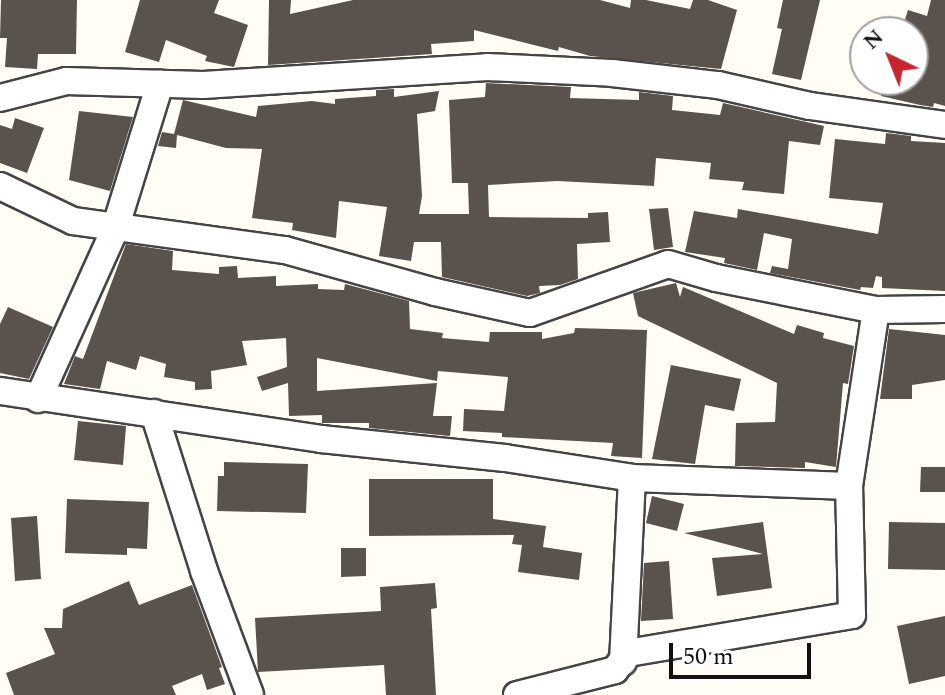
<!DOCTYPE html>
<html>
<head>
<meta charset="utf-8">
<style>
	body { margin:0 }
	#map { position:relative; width:945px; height:695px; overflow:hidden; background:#fffdf5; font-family:Spectral,serif }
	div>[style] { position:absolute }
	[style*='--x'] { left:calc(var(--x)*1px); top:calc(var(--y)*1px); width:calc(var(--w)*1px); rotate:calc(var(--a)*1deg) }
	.building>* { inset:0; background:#5a524d }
	.roads { filter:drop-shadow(2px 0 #444) drop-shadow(-2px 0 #444) drop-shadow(0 2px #444) drop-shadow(0 -2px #444) }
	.minor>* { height:26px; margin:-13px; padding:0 13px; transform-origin:13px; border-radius:13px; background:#fff }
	span { translate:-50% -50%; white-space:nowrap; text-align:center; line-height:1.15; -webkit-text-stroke:8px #fff; paint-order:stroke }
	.north { position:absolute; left:849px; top:16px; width:80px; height:80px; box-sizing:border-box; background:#fff; border:2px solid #a0a0a0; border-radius:50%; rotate:317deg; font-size:22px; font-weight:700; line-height:32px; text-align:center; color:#111 }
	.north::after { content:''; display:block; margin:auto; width:28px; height:36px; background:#c4262e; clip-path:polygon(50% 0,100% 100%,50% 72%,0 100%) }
	.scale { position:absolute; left:669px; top:643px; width:142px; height:36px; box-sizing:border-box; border:4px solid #111; border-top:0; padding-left:10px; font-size:24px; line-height:28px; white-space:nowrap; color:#111; -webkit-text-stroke:6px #fff; paint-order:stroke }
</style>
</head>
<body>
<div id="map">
	<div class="building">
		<div style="clip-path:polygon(1px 0,77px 0,76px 54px,38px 54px,37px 69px,5px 67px,7px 38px,0 38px)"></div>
		<div style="clip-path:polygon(140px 0,219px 0,214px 13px,248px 25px,234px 67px,205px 61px,207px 56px,166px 40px,159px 62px,125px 52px)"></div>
		<div style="clip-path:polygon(269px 0,291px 0,290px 14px,353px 0,600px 0,630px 8px,631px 0,646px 0,690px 9px,693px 0,708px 0,737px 10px,721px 69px,590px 56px,559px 47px,558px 51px,474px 30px,474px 41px,431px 44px,432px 54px,268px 65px)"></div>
		<div style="clip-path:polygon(783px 0,820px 0,801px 80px,772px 74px,782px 29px,777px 28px)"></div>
		<div style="clip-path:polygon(931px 0,945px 0,945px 106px,934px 103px,933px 107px,920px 105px,881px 96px,886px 80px,913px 80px,913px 32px,901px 32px,908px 10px,927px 16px)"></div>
		<div style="clip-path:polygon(486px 83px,571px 87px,570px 98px,639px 100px,639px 92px,673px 96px,672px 110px,720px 115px,723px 103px,824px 126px,820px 145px,789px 141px,784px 194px,742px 190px,744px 182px,709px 179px,711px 163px,656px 158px,654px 186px,557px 181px,488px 185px,489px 217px,588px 218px,588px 213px,608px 212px,610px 242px,577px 244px,578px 279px,560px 285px,539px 286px,540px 293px,527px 296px,442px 277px,441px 242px,414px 242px,411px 261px,379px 256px,387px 207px,339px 201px,336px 238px,292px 230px,293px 223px,252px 218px,262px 149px,226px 148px,177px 135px,176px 148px,158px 146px,162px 132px,174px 134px,183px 100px,256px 117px,258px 106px,312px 101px,335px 104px,335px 99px,376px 96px,376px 90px,394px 89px,394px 97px,439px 91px,435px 111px,417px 114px,422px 196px,419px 214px,469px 214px,468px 183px,452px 183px,449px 100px,485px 97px)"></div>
		<div style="clip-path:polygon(79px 111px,133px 117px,110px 191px,69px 180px)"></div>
		<div style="clip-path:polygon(15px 118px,44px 128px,27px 173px,0 163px,0 125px,12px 129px)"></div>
		<div style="clip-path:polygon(886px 133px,911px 136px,911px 141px,945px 143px,945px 291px,882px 288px,882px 277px,876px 276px,873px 288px,861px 287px,860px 290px,770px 273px,772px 266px,788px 269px,792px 239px,764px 233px,757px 270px,724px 263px,725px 258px,685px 252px,694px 211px,737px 218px,738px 209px,878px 234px,883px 203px,829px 198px,835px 139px,885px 144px)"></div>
		<div style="clip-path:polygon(668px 208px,673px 247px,654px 250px,649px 209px)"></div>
		<div style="clip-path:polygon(126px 244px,173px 251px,172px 270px,219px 274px,219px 267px,237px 266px,238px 278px,276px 276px,276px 286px,318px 284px,318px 289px,344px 290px,345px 284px,409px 301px,410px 329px,443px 333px,442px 338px,489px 342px,490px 332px,542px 332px,542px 339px,574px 333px,575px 328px,647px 330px,642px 458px,611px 456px,613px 443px,502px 437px,502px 433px,463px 431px,464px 409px,504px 411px,508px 377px,438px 371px,437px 381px,317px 358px,317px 391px,437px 383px,433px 416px,452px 416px,450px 436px,369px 428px,369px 423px,322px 423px,322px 415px,289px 416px,288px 383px,262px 391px,257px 377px,287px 367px,286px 338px,242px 341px,247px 365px,211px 371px,212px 389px,195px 390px,195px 382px,164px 377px,166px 364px,140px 356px,136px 370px,107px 361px,100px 389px,64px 384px,75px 356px,83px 359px)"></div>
		<div style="clip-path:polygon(676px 283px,680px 297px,683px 287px,794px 334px,797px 325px,824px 333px,823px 338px,854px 346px,848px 384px,843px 383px,836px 467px,805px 462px,805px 468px,735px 466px,736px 423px,775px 422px,777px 383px,638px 316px,633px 293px)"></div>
		<div style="clip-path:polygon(8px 307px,53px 327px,29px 379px,0 373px,0 324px)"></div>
		<div style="clip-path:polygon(889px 329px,945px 335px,945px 380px,912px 385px,912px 399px,880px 399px)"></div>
		<div style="clip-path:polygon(671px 365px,741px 379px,734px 411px,705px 405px,695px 464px,652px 459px)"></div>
		<div style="clip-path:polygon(78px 421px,126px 426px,123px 465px,74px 460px)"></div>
		<div style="clip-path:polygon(224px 462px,308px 464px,306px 513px,217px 511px,218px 476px,224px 476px)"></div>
		<div style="clip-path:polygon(921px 467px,945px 467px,945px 492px,920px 492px)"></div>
		<div style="clip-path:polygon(369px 479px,493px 479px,493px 519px,546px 526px,543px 547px,582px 553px,579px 580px,518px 572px,522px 545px,512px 544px,514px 535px,369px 536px)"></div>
		<div style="clip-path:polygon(652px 496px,684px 504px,677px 531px,646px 523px)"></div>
		<div style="clip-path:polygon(67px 499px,149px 502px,147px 549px,127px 548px,127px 555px,65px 553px)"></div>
		<div style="clip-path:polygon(37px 516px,41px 579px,15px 581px,11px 518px)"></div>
		<div style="clip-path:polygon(763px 522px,772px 588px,717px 596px,712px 558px,763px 554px,684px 533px)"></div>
		<div style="clip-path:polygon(889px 522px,945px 523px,945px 570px,888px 569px)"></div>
		<div style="clip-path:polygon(341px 548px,366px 548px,366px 576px,341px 577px)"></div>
		<div style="clip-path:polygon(669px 561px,673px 619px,641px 621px,644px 563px)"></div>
		<div style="clip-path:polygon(129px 581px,139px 605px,192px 585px,222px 667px,219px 668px,225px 684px,207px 690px,202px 674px,172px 686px,176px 695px,14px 695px,6px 673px,55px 654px,44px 628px,62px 628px,63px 609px)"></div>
		<div style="clip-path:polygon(435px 583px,437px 608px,431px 609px,436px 695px,386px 695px,384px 665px,258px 672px,255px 618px,381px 611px,380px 587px)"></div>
		<div style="clip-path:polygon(945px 616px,945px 676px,909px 684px,897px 626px)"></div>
	</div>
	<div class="roads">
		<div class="minor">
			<div style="--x:0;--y:98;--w:68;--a:-14.4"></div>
			<div style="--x:66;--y:81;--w:137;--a:1.7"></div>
			<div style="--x:203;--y:85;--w:285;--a:-3.6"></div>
			<div style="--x:487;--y:67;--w:125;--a:2.7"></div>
			<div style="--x:612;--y:73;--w:107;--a:6.5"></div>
			<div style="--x:718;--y:85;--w:94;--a:12.9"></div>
			<div style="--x:810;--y:106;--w:136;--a:8"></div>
			<div style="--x:0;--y:186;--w:81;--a:25.6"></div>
			<div style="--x:73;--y:221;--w:214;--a:7.8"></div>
			<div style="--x:285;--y:250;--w:156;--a:15.6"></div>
			<div style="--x:435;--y:292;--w:97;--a:12.5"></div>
			<div style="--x:530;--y:313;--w:146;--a:-19.5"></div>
			<div style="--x:668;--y:264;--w:50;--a:16.3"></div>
			<div style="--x:716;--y:278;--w:163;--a:11.3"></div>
			<div style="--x:876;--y:310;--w:69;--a:-0.8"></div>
			<div style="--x:0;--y:391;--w:325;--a:8.5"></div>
			<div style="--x:321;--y:439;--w:185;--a:5.9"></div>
			<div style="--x:505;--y:458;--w:129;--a:8.9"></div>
			<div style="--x:632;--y:478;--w:184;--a:92.8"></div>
			<div style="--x:38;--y:399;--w:187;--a:-65.6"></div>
			<div style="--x:115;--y:229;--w:152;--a:-72.8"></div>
			<div style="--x:154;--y:413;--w:166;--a:72.4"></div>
			<div style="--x:204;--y:571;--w:132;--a:69.6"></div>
			<div style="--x:632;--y:478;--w:217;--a:2.1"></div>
			<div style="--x:517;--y:695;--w:101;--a:-14.3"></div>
			<div style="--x:615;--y:670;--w:21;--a:-53"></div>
			<div style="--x:628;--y:653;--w:227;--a:-9.6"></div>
			<div style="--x:852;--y:615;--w:129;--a:-91.3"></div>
			<div style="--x:849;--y:486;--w:178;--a:-81.3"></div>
		</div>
	</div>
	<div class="north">N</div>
	<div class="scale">50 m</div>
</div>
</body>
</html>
